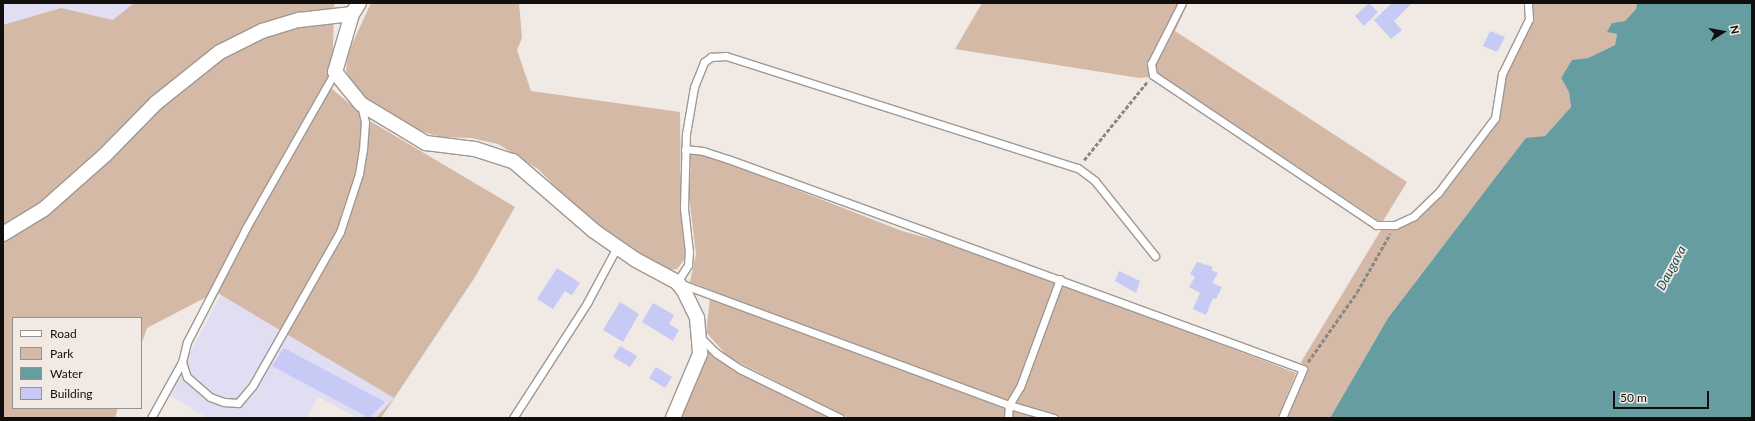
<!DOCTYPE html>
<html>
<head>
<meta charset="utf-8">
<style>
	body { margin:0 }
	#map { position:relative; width:1755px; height:421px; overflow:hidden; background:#f0e9e4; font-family:Lato,sans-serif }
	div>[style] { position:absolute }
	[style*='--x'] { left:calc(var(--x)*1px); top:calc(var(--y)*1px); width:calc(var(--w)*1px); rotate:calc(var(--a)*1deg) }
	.industrial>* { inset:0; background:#e1ddf3 }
	.green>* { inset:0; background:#d4baa6 }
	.water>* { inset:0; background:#659da0 }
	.building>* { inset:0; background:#c6caf4 }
	.path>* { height:2.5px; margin-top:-1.25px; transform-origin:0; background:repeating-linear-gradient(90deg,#8b8682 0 4px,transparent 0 6px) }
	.roads { filter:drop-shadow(1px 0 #9f9893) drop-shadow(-1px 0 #9f9893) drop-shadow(0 1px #9f9893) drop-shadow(0 -1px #9f9893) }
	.lane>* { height:7px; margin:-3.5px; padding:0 3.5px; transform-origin:3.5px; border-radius:3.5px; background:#fff }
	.street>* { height:14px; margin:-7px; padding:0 7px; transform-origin:7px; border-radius:7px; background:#fff }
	span { translate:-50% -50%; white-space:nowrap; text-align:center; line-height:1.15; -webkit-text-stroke:3.5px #f0e9e4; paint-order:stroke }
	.water-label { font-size:13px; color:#1c4f51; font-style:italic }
	.frame { position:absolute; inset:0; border:4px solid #110f0d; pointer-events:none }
	.legend { position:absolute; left:12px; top:317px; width:130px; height:92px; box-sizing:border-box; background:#f0e9e4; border:1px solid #97928e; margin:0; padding:5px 7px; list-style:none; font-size:12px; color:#110f0d }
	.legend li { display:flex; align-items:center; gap:8px; height:20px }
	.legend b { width:20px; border:1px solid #97928e }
	.north { position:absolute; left:1703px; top:12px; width:40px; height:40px; -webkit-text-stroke:3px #f0e9e4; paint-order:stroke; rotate:79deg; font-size:11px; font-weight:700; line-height:16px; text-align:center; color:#110f0d }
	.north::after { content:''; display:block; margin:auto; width:14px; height:18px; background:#110f0d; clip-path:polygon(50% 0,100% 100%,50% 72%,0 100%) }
	.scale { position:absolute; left:1613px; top:391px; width:96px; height:18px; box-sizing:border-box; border:2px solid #110f0d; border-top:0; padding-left:5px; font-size:12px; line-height:14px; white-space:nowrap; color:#110f0d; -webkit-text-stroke:3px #f0e9e4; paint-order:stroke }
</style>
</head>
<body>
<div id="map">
	<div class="industrial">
		<div style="clip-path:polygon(3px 3px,156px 3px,120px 65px,3px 62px)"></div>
		<div style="clip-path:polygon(221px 295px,394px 398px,376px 418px,358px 418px,318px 397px,307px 418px,207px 418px,168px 394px)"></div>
	</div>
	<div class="green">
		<div style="clip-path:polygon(134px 3px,337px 3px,334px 5px,332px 89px,370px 121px,515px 207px,475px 277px,381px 418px,376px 418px,394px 398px,216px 292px,147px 328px,141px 345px,141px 318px,13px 318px,13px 408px,118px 408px,115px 418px,3px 418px,3px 25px,61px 8px,113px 20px)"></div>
		<div style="clip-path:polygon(371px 3px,519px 3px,522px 38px,517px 50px,531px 91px,680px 112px,681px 219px,685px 249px,684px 260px,677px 269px,668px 270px,624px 246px,573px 204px,538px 169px,498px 144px,471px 138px,440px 137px,415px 129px,370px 104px,352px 87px,346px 70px,348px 53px)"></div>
		<div style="clip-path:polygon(982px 3px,1188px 3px,1175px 31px,1407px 182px,1383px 221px,1379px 221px,1162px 76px,1139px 78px,955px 49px)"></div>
		<div style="clip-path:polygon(1532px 3px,1637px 3px,1636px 9px,1625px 21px,1612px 23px,1608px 32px,1617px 34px,1615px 45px,1588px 58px,1572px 61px,1561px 78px,1569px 92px,1571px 107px,1545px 136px,1526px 139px,1498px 174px,1388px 318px,1330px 418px,1285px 418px,1307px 370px,1301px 362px,1381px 230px,1402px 227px,1429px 207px,1496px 123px,1501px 111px,1503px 80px,1522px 39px,1530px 29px)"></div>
		<div style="clip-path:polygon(691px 154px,705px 154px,902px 231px,978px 252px,1296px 373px,1278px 418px,849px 418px,728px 357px,706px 332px,711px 290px,690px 282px,696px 254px,689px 197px)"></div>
		<div style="clip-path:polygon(706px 350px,717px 358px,835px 418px,678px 418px)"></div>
	</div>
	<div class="water">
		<div style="clip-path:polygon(1637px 3px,1752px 3px,1752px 418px,1330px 418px,1388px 318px,1498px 174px,1526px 138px,1545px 136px,1571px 107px,1569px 92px,1561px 78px,1572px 60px,1588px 58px,1615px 45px,1617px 34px,1607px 32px,1612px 23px,1625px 21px,1636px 9px)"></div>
	</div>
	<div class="building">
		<div style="clip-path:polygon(1369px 3px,1378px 12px,1364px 26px,1355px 16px)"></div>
		<div style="clip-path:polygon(1392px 3px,1412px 3px,1394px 21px,1402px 30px,1391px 39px,1374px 20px)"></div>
		<div style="clip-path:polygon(1490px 31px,1505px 37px,1497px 52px,1483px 46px)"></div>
		<div style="clip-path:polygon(1197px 262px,1213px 267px,1211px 270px,1218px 273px,1212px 283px,1222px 287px,1216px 299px,1213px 298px,1206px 315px,1193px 309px,1200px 293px,1189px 287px,1195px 277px,1190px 274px)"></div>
		<div style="clip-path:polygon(557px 268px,580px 283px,572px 295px,565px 291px,553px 309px,537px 299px)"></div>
		<div style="clip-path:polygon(1119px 271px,1140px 281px,1136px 293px,1115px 281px)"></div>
		<div style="clip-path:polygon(620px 302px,639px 314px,623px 342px,603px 330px)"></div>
		<div style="clip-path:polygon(653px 303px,674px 315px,669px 324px,679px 330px,673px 341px,642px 322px)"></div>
		<div style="clip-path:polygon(620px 346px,637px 356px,630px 367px,613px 357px)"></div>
		<div style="clip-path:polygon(284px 348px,385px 402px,369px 418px,272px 366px)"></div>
		<div style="clip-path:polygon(656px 367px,672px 377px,665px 388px,649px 378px)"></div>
	</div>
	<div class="path">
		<div style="--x:1084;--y:160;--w:100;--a:-51.1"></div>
		<div style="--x:1308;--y:362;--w:85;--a:-55"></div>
		<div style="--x:1357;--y:292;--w:67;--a:-60.4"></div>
	</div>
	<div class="roads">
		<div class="lane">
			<div style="--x:1182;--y:3;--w:68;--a:116.9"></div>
			<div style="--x:1151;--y:64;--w:11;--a:80"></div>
			<div style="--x:1153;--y:75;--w:269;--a:33.9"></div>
			<div style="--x:1376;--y:225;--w:19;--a:0"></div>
			<div style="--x:1395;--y:225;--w:21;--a:-25"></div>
			<div style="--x:1414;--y:216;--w:33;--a:-44"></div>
			<div style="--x:1438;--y:193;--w:94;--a:-52.8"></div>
			<div style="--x:1495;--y:118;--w:45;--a:-81"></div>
			<div style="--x:1502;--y:74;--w:61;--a:-63.9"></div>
			<div style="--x:1529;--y:19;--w:16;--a:-94"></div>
			<div style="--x:685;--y:149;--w:18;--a:6"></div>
			<div style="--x:703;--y:151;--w:26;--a:18"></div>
			<div style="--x:728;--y:159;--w:612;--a:20.06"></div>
			<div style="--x:1303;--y:369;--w:53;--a:113.2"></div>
			<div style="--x:700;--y:337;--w:23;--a:45"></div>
			<div style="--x:716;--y:353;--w:29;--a:34"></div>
			<div style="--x:740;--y:369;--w:111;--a:26.1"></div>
			<div style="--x:182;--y:362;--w:16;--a:72"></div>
			<div style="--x:187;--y:377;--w:30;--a:41"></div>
			<div style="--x:210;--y:397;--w:15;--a:20"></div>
			<div style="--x:224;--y:402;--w:14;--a:4"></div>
			<div style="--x:238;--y:403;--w:23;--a:-50"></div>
			<div style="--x:253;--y:385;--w:176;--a:-60.4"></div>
			<div style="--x:340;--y:232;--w:61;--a:-71.9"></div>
			<div style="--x:359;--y:174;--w:24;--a:-81"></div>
			<div style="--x:363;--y:150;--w:28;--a:-86"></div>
			<div style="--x:365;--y:122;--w:17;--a:-103"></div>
			<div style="--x:151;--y:418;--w:64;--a:-61"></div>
			<div style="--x:182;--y:362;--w:21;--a:-76"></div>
			<div style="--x:187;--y:342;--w:128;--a:-62.6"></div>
			<div style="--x:246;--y:228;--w:180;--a:-60.3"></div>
			<div style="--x:513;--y:418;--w:137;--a:-57.2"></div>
			<div style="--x:587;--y:303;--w:64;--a:-61.8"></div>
			<div style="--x:1008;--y:418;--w:13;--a:-86"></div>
			<div style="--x:1009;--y:405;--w:21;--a:-59"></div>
			<div style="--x:1020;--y:387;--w:115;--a:-69.7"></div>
			<div style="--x:1054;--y:418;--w:47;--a:-163.9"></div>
			<div style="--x:1009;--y:405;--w:354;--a:-159.7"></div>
			<div style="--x:677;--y:282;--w:20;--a:-57"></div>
			<div style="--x:688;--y:265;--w:13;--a:-86"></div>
			<div style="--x:689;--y:252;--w:44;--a:-96.5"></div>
			<div style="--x:684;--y:208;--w:74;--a:-88.5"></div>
			<div style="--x:686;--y:134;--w:48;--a:-80.3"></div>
			<div style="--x:694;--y:87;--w:27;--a:-68"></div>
			<div style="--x:704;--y:62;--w:9;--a:-36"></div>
			<div style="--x:711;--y:57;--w:15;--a:-4"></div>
			<div style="--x:726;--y:56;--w:369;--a:17.7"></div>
			<div style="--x:1078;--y:168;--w:21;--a:37"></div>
			<div style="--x:1095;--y:181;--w:96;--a:51.3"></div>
		</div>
		<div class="street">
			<div style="--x:359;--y:3;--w:13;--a:122"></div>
			<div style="--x:352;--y:14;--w:60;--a:106.3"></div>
			<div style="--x:335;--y:72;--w:41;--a:50.9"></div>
			<div style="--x:361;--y:104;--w:76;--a:31"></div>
			<div style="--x:426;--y:143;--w:49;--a:7"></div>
			<div style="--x:475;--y:149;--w:40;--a:18"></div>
			<div style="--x:513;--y:161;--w:107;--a:40.8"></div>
			<div style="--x:594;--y:231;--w:51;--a:34.6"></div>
			<div style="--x:636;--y:260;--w:47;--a:28.2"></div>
			<div style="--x:677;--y:282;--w:11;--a:52"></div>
			<div style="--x:684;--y:291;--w:30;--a:64"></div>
			<div style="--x:697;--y:318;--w:36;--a:85"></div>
			<div style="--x:700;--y:354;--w:69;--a:112.9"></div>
			<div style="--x:3;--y:234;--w:48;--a:-31.4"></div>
			<div style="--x:44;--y:209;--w:81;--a:-41.5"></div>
			<div style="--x:105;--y:155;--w:73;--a:-45.6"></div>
			<div style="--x:156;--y:103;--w:82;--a:-38.6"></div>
			<div style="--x:220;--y:52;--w:47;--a:-26.6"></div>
			<div style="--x:262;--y:31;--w:39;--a:-17"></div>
			<div style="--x:299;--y:20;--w:53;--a:-6.5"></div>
		</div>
	</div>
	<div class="water-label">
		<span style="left:1671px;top:268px;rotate:-62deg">Daugava</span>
	</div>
	<div class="frame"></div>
	<ul class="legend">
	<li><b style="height:5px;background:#fff"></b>Road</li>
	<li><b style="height:11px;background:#d4baa6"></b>Park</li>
	<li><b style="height:11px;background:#659da0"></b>Water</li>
	<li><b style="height:11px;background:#c6caf4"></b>Building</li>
	</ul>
	<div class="north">N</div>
	<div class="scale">50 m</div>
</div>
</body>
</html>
